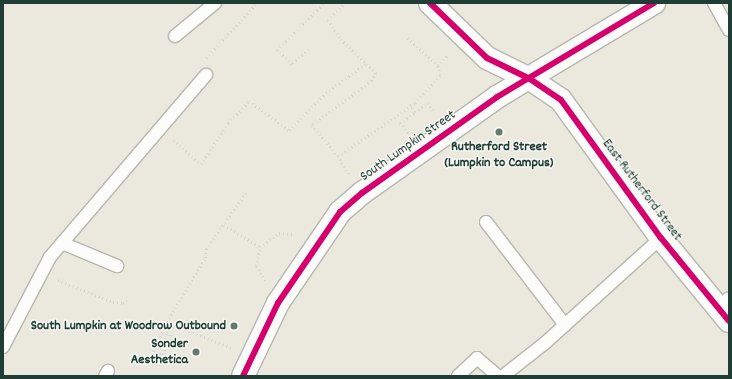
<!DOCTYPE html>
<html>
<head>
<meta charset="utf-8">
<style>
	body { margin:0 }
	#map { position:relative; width:732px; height:379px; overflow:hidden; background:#ebe8de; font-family:Dekko,sans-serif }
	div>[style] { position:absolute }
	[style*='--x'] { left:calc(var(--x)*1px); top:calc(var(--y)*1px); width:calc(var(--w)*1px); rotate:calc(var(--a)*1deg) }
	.path>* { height:2.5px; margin-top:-1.25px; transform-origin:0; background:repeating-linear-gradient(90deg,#d5d5d3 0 1px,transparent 0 4px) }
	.roads { filter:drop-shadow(1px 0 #b6b7b0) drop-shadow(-1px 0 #b6b7b0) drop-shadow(0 1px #b6b7b0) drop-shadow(0 -1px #b6b7b0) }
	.lane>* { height:12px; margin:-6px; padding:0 6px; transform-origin:6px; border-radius:6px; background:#fcfcfa }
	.street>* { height:22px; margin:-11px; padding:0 11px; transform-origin:11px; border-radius:11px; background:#fcfcfa }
	.secondary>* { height:22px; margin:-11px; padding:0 11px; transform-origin:11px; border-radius:11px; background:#fcfcfa }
	.cycleway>* { height:6px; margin:-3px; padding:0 3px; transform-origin:3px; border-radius:3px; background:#d6006c }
	.dots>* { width:11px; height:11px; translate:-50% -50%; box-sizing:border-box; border:2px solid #f6f6f2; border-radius:50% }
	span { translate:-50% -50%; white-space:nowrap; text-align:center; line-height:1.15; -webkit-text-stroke:3px #f6f6f2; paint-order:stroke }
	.street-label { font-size:14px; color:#1f3d34 }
	.poi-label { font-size:14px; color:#1f3d34; font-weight:700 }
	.right { translate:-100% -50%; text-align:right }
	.frame { position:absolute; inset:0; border:4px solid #1f3d34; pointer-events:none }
</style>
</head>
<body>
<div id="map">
	<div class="path">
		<div style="--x:346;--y:3;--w:25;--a:137"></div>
		<div style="--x:328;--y:20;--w:23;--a:56"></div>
		<div style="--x:341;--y:39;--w:49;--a:44.2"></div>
		<div style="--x:376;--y:73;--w:9;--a:117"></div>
		<div style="--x:372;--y:81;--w:74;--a:143.7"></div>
		<div style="--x:312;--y:125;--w:40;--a:50"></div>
		<div style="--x:338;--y:156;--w:22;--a:58"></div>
		<div style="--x:369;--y:3;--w:1;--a:90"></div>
		<div style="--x:309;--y:50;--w:22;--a:141"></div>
		<div style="--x:292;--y:64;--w:21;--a:-137"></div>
		<div style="--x:277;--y:50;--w:66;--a:-45"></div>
		<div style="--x:206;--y:58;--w:75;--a:-47.2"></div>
		<div style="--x:438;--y:66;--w:13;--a:-48"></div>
		<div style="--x:415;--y:112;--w:16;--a:-35"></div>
		<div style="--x:428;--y:103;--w:12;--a:55"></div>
		<div style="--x:408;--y:133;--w:13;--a:-129"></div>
		<div style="--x:400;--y:123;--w:19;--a:-36"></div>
		<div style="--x:415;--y:112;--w:9;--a:-126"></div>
		<div style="--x:174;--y:140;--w:36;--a:42"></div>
		<div style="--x:201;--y:164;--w:49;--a:-56.6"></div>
		<div style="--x:228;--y:123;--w:30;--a:-46"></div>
		<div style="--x:249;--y:101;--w:49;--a:35.9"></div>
		<div style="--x:289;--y:130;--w:52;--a:-45"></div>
		<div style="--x:326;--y:93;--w:49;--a:-36.6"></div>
		<div style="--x:338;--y:156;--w:93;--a:-34.5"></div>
		<div style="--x:415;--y:103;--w:38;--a:-48"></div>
		<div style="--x:440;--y:75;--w:9;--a:-103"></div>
		<div style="--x:438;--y:66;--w:42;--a:-137.9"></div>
		<div style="--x:224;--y:225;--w:42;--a:31.4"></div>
		<div style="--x:58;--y:280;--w:59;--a:21.8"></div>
		<div style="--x:113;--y:302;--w:10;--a:6"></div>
		<div style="--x:123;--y:303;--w:6;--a:-39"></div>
		<div style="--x:265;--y:281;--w:17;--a:-121"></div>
		<div style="--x:256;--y:266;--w:19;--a:-78"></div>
		<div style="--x:260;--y:247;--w:24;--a:-36"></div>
		<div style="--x:279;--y:233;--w:14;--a:4"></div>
		<div style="--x:167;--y:322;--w:69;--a:22.1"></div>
		<div style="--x:134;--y:362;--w:7;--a:-16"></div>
		<div style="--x:141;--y:360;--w:15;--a:20"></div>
		<div style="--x:155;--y:365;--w:34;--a:-69"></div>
		<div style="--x:167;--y:333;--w:4;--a:27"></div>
		<div style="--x:171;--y:335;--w:36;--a:111"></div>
		<div style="--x:148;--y:362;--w:44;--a:-64.6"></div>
		<div style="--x:167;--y:322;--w:74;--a:-59.3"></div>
		<div style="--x:205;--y:258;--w:9;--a:-84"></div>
		<div style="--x:206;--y:249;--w:71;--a:-54.7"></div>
	</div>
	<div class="roads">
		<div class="lane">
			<div style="--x:714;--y:3;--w:31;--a:61"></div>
			<div style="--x:175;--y:36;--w:52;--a:-39.5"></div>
			<div style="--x:486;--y:222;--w:130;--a:52.5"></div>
			<div style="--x:62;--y:243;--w:60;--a:22.7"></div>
			<div style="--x:719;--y:307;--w:13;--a:-42"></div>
			<div style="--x:3;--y:347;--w:102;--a:-62.4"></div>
			<div style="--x:50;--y:257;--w:240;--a:-49.4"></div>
			<div style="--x:105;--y:376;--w:6;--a:-59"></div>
			<div style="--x:458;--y:376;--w:26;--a:-43"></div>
			<div style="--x:477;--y:358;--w:28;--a:41"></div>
			<div style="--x:503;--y:376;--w:53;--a:-38.2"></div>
			<div style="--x:545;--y:343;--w:156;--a:-42.2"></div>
		</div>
		<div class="street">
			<div style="--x:430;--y:3;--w:79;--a:44"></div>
			<div style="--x:487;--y:58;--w:48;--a:26"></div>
			<div style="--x:530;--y:79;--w:37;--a:34"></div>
			<div style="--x:561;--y:100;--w:170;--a:54.1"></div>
			<div style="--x:661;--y:238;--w:107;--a:50.7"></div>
		</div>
		<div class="secondary">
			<div style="--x:243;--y:376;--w:81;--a:-64.4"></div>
			<div style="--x:278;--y:303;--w:110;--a:-55.7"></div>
			<div style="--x:340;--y:212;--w:29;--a:-41"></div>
			<div style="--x:362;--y:193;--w:166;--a:-35.4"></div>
			<div style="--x:497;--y:97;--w:183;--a:-30.9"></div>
		</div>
	</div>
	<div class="cycleway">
		<div style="--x:430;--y:3;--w:79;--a:44"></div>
		<div style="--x:487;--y:58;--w:48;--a:26"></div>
		<div style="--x:530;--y:79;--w:37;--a:34"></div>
		<div style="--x:561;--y:100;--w:170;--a:54.1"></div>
		<div style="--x:661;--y:238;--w:107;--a:50.7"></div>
		<div style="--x:243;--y:376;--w:81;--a:-64.4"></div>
		<div style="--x:278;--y:303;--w:110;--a:-55.7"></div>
		<div style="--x:340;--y:212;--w:29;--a:-41"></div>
		<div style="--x:362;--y:193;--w:166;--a:-35.4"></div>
		<div style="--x:497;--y:97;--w:183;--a:-30.9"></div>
	</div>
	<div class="dots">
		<div style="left:499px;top:132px;background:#667970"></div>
		<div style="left:234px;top:326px;background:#667970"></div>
		<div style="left:196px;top:352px;background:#667970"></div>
	</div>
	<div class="street-label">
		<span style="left:408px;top:146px;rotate:-35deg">South Lumpkin Street</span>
		<span style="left:642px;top:190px;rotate:53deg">East Rutherford Street</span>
	</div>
	<div class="poi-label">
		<span style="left:499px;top:155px">Rutherford Street<br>(Lumpkin to Campus)</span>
		<span class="right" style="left:226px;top:326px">South Lumpkin at Woodrow Outbound</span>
		<span class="right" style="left:188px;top:352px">Sonder<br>Aesthetica</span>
	</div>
	<div class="frame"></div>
</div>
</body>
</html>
